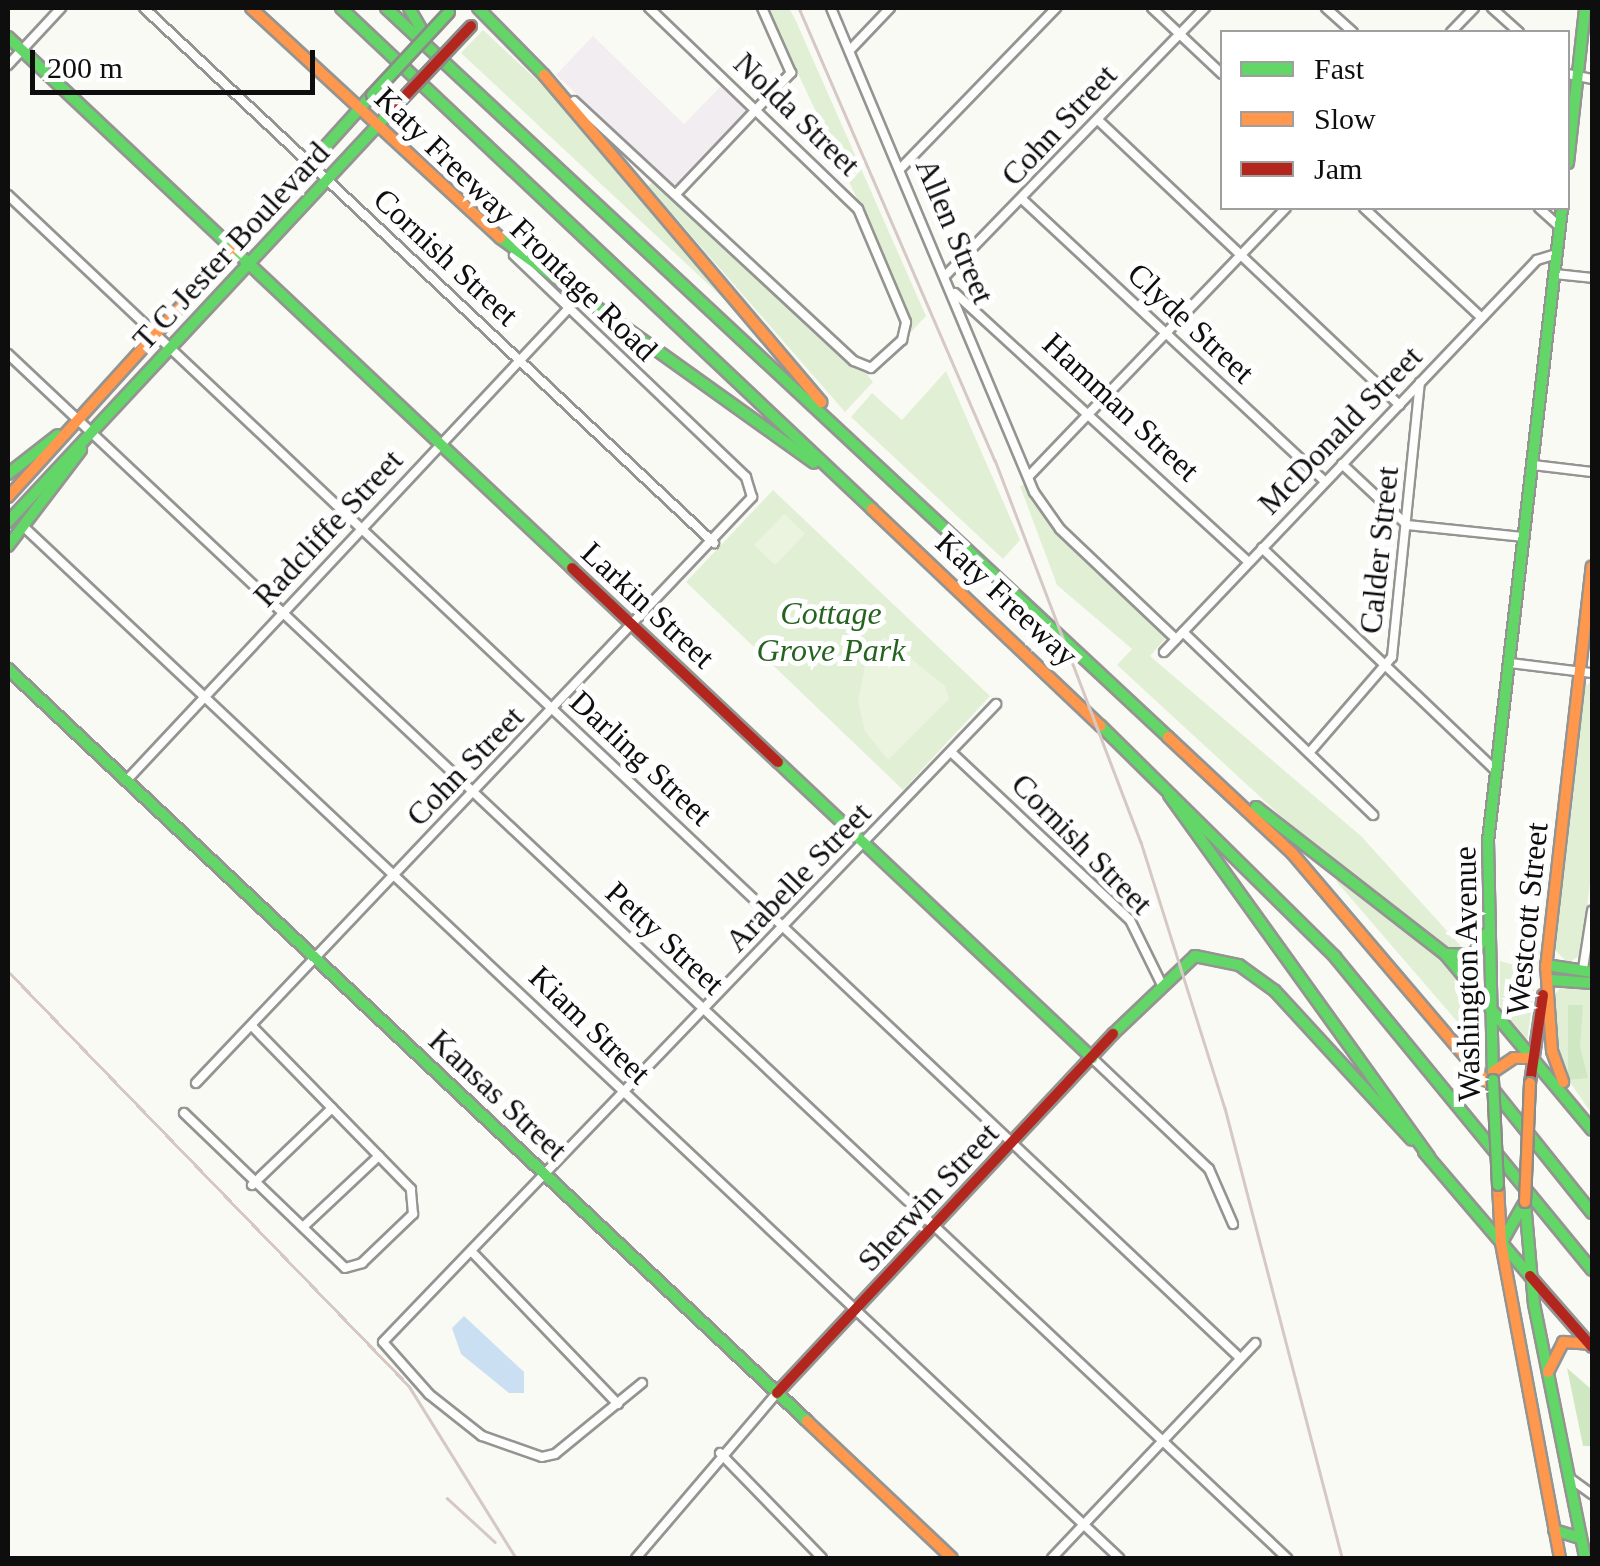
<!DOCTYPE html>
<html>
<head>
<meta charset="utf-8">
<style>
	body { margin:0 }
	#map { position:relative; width:1600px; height:1566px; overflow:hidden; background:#fafaf4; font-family:Georgia,serif }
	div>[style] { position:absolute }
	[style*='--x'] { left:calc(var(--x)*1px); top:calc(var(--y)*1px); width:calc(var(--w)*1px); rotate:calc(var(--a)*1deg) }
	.industrial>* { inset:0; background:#f2edf0 }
	.green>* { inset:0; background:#e1f0d5 }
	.forest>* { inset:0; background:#d0e7c3 }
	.pitch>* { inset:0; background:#ebf4de }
	.water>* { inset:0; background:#cbdff3 }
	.roads { filter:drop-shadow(2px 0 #949492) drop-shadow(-2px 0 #949492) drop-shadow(0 2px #949492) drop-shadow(0 -2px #949492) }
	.street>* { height:8px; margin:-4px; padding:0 4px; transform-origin:4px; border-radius:4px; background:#fefefd }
	.fast>* { height:10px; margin:-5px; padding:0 5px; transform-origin:5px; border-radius:5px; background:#63d668 }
	.slow>* { height:10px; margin:-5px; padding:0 5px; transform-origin:5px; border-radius:5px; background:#ff974d }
	.jam>* { height:10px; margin:-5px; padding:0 5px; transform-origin:5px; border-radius:5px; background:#b3261e }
	.rail>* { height:2.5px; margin:-1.25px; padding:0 1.25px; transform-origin:1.25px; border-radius:1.25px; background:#d6c8c5 }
	.bridges { filter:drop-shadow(2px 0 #8b8b88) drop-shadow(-2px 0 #8b8b88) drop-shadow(0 2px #8b8b88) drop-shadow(0 -2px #8b8b88) }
	.fast-bridge>* { height:10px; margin:-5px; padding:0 5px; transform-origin:5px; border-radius:5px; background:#63d668 }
	.slow-bridge>* { height:10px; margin:-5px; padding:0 5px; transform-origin:5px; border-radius:5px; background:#ff974d }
	.jam-bridge>* { height:10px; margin:-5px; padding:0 5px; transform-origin:5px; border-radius:5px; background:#b3261e }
	span { translate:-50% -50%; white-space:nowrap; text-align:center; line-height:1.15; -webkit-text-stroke:10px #fff; paint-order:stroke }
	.street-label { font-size:32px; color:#0e0e0e }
	.park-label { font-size:32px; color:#266321; font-style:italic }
	.frame { position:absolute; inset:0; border:10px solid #0e0e0e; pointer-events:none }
	.legend { position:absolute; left:1220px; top:30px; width:350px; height:180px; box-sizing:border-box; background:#fff; border:2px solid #9f9f9f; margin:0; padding:12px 18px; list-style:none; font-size:30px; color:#0e0e0e }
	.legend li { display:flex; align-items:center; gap:20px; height:50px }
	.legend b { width:50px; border:2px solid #9f9f9f }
	.scale { position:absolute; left:30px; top:50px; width:285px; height:45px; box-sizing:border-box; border:5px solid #0e0e0e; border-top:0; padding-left:12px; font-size:30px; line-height:35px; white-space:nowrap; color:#0e0e0e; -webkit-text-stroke:8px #fff; paint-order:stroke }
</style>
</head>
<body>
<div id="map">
	<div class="industrial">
		<div style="clip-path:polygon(593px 36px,684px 124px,723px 84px,748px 113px,675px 186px,556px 75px)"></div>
	</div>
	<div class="green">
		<div style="clip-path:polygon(767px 8px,789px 8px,796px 21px,926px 316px,911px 332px,877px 241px)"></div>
		<div style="clip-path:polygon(483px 30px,552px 94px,740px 314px,461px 53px)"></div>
		<div style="clip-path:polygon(653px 182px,865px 372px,873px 382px,845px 412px,648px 186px)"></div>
		<div style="clip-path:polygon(946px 371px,1020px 540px,1003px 559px,851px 417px,872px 393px,902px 420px)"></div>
		<div style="clip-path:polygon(1027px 484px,1059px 536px,1166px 638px,1150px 656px,1361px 836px,1467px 953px,1447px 948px,1307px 840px,1117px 665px,1132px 649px,1057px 585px,1020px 486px)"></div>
		<div style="clip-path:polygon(773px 490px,990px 696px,903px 790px,686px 582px)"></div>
		<div style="clip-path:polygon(1592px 681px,1592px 863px,1582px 954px,1568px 963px,1555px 950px,1585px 687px)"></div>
		<div style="clip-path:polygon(1341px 876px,1433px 950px,1477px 998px,1479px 1047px,1336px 881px)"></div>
		<div style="clip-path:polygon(1533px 949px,1540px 949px,1527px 1041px,1500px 1009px,1500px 961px,1525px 968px)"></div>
		<div style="clip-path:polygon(1592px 970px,1592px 1114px,1558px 1065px,1553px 996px,1562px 986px,1588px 988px)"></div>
	</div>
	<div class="forest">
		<div style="clip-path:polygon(1568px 1005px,1583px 1005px,1580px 1047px,1588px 1078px,1568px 1080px)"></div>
		<div style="clip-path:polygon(1567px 1368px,1592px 1390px,1592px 1446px,1583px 1446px)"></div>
	</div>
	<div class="pitch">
		<div style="clip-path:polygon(784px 514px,805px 534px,775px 565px,754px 545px)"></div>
		<div style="clip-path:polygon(884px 637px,945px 686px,949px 699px,888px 760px,865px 731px,858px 701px,866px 661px)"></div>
	</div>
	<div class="water">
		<div style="clip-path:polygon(464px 1316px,524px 1372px,524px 1393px,509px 1393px,461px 1354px,452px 1328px)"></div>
	</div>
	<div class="roads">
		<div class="street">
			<div style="--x:144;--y:8;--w:782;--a:43.19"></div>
			<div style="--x:831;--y:8;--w:525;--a:67.25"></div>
			<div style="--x:1034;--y:492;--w:45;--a:54.9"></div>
			<div style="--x:1060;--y:529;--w:160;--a:43.5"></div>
			<div style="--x:1152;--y:8;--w:96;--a:43.3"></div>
			<div style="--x:1326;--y:8;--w:36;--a:42"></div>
			<div style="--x:1492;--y:8;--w:36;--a:42"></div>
			<div style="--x:1451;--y:32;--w:33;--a:-46"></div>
			<div style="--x:850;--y:50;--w:58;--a:-46.4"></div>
			<div style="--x:8;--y:65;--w:78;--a:-47.1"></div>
			<div style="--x:1568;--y:74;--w:25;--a:12"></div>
			<div style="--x:574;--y:101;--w:382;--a:42.9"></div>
			<div style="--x:854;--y:361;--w:18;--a:22"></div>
			<div style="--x:871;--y:368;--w:42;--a:-42.1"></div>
			<div style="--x:902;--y:340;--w:18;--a:-77"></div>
			<div style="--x:906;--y:322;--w:123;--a:-113"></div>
			<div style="--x:858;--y:209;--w:290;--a:-136.1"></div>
			<div style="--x:1098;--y:120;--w:415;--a:43.4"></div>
			<div style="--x:901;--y:168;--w:223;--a:-45.9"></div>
			<div style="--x:677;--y:193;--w:166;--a:-46.5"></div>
			<div style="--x:791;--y:73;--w:71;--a:-114"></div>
			<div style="--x:8;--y:195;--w:1694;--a:43.35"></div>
			<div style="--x:1023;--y:200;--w:413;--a:43"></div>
			<div style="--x:1364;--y:208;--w:161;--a:43"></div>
			<div style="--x:1539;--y:208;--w:28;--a:42"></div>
			<div style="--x:947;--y:274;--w:371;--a:-45.9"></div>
			<div style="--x:1555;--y:274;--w:37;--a:6"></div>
			<div style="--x:955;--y:293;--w:398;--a:42.5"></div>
			<div style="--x:8;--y:354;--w:1757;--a:43.27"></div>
			<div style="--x:1342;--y:464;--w:89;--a:43.2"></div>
			<div style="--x:1407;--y:525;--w:118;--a:5.9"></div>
			<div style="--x:1533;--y:465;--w:59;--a:6.8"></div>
			<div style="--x:1029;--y:476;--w:371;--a:-46.2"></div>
			<div style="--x:25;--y:528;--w:1503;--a:43.27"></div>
			<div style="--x:1262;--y:548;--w:323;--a:43.6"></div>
			<div style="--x:1183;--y:632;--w:264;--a:43.9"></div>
			<div style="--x:1164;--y:652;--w:541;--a:-46.42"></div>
			<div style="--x:1537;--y:260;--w:21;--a:-17"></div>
			<div style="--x:1510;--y:663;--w:83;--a:7"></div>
			<div style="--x:951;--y:752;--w:245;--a:43.2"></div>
			<div style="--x:1130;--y:920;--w:70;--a:63.8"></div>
			<div style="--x:1309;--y:753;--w:127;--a:-49.2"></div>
			<div style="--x:1392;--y:657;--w:276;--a:-84.2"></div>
			<div style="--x:126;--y:781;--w:645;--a:-46.88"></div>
			<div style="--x:1583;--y:969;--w:59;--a:-81.2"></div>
			<div style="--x:1092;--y:1058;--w:161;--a:43.5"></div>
			<div style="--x:1209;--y:1169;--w:60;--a:66.4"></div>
			<div style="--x:196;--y:1083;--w:808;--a:-46.5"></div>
			<div style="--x:752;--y:497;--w:21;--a:-107"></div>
			<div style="--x:746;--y:477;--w:321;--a:-136.3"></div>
			<div style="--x:184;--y:1113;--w:223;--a:43.9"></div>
			<div style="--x:345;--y:1268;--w:18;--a:-16"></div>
			<div style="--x:362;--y:1263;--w:71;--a:-43.9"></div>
			<div style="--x:413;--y:1214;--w:25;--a:-95"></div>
			<div style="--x:411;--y:1189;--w:226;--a:-134.3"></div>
			<div style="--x:252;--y:1185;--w:111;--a:-43.9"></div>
			<div style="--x:303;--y:1227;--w:104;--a:-43.1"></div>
			<div style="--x:474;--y:1254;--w:208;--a:46.2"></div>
			<div style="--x:642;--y:1383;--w:112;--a:140.8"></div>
			<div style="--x:555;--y:1454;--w:13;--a:167"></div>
			<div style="--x:542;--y:1457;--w:64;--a:-160.7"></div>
			<div style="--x:482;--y:1436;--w:68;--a:-141.6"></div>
			<div style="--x:429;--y:1394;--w:69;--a:-131.5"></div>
			<div style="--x:383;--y:1342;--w:885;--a:-46.14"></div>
			<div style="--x:720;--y:1453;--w:146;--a:45.8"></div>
			<div style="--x:1571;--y:1479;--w:26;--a:36"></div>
			<div style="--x:636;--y:1558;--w:217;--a:-49.5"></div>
			<div style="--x:1052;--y:1558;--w:296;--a:-46.6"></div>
		</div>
		<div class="fast">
			<div style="--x:341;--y:8;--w:730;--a:43.33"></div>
			<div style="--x:386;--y:8;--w:1069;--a:42.99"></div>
			<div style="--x:409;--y:8;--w:34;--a:60"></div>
			<div style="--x:478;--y:8;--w:94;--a:45.4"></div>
			<div style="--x:8;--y:37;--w:775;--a:43.27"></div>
			<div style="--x:1568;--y:163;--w:156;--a:-83.7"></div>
			<div style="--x:250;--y:230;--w:182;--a:-47.9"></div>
			<div style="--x:500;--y:238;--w:386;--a:35.6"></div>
			<div style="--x:8;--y:474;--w:63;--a:-38"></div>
			<div style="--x:8;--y:522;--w:560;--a:-47.02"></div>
			<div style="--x:8;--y:546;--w:121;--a:-52.8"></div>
			<div style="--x:8;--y:669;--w:1097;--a:43.26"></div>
			<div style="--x:1101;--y:726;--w:329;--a:44.6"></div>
			<div style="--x:1335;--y:957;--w:405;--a:50.6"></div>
			<div style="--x:778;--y:762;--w:432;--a:43.3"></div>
			<div style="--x:1169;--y:795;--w:446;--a:54.3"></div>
			<div style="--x:1256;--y:807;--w:239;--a:37.9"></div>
			<div style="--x:1445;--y:954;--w:229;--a:50.1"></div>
			<div style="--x:1446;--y:954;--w:27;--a:2"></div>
			<div style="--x:1473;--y:955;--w:25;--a:-58"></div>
			<div style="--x:1546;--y:965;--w:47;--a:8.7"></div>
			<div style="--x:1551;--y:980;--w:41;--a:4.2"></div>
			<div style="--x:1113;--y:1034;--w:113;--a:-43.6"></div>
			<div style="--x:1195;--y:956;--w:45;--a:11.6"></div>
			<div style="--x:1239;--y:965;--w:44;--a:35.8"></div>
			<div style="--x:1275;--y:991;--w:202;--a:47.4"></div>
			<div style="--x:1493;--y:1080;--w:239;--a:-91.2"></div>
			<div style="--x:1488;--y:841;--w:637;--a:-83.33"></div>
			<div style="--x:1487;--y:1082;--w:168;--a:51.3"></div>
			<div style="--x:1424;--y:1152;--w:163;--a:49.5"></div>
			<div style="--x:1525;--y:1202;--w:102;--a:85"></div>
			<div style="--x:1534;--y:1304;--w:259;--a:78.6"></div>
			<div style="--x:1502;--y:1242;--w:43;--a:-60.4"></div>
			<div style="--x:1554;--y:1530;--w:27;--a:17"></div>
		</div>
		<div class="slow">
			<div style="--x:251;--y:8;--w:339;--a:42.7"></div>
			<div style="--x:544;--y:75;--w:429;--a:49.7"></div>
			<div style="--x:8;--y:497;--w:360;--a:-47.8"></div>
			<div style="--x:872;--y:509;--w:315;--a:43.5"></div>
			<div style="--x:1168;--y:737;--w:170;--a:43.1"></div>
			<div style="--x:1292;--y:853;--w:301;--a:49.6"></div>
			<div style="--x:1546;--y:965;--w:86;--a:86"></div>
			<div style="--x:1552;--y:1051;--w:33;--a:70"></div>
			<div style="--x:1546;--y:968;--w:404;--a:-83.5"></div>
			<div style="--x:1493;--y:1072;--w:25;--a:-34"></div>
			<div style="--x:1514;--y:1058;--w:20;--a:0"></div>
			<div style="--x:1498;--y:1185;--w:58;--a:87"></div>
			<div style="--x:1501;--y:1243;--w:320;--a:79.4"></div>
			<div style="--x:1548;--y:1372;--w:34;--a:-63"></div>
			<div style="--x:1563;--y:1342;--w:27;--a:4"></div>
			<div style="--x:807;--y:1421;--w:199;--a:43.4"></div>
		</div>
		<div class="jam">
			<div style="--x:572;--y:568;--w:283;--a:43.3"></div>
			<div style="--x:1530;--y:1083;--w:89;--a:-81.6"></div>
			<div style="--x:1530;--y:1276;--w:94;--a:48.9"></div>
			<div style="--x:777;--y:1393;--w:492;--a:-46.9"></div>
		</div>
	</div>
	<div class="rail">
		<div style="--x:799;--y:8;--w:493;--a:66.6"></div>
		<div style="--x:995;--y:460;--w:409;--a:69.1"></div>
		<div style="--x:1141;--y:842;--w:279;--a:72.5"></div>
		<div style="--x:1225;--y:1108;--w:465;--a:75.4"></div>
		<div style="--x:8;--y:971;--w:577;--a:45.98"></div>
		<div style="--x:409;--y:1386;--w:203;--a:58.1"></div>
		<div style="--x:447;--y:1498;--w:65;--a:42.5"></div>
	</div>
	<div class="bridges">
		<div class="fast-bridge">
			<div style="--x:372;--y:95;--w:113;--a:-47.1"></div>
			<div style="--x:1493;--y:1080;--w:105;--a:87.3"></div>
		</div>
		<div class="slow-bridge">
			<div style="--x:1525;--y:1202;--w:119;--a:-87.6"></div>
		</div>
		<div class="jam-bridge">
			<div style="--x:390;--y:112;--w:118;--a:-46.7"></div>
		</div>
	</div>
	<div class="street-label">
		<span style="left:797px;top:114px;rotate:44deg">Nolda Street</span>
		<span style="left:1059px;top:125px;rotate:-47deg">Cohn Street</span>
		<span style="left:516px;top:224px;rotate:44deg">Katy Freeway Frontage Road</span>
		<span style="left:955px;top:231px;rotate:67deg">Allen Street</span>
		<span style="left:231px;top:246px;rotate:-47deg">T C Jester Boulevard</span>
		<span style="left:446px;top:257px;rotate:43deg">Cornish Street</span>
		<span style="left:1191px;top:323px;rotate:43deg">Clyde Street</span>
		<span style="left:1121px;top:407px;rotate:43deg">Hamman Street</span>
		<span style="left:1340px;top:430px;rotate:-46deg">McDonald Street</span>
		<span style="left:328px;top:528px;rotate:-47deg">Radcliffe Street</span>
		<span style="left:1379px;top:550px;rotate:-84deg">Calder Street</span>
		<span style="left:1007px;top:599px;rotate:43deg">Katy Freeway</span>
		<span style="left:648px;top:605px;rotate:43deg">Larkin Street</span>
		<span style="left:641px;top:758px;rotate:43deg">Darling Street</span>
		<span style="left:465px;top:766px;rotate:-46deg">Cohn Street</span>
		<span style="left:1082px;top:844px;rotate:45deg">Cornish Street</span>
		<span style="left:798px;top:877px;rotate:-46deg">Arabelle Street</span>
		<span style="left:1527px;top:919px;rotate:-84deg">Westcott Street</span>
		<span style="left:665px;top:938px;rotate:43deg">Petty Street</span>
		<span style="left:1467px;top:974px;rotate:-91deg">Washington Avenue</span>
		<span style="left:590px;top:1025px;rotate:44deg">Kiam Street</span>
		<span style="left:498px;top:1095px;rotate:43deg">Kansas Street</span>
		<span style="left:928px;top:1197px;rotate:-47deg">Sherwin Street</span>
	</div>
	<div class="park-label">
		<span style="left:831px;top:632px">Cottage<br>Grove Park</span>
	</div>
	<div class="frame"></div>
	<ul class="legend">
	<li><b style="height:12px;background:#63d668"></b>Fast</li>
	<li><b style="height:12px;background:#ff974d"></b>Slow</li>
	<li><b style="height:12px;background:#b3261e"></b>Jam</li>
	</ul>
	<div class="scale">200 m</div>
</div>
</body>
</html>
